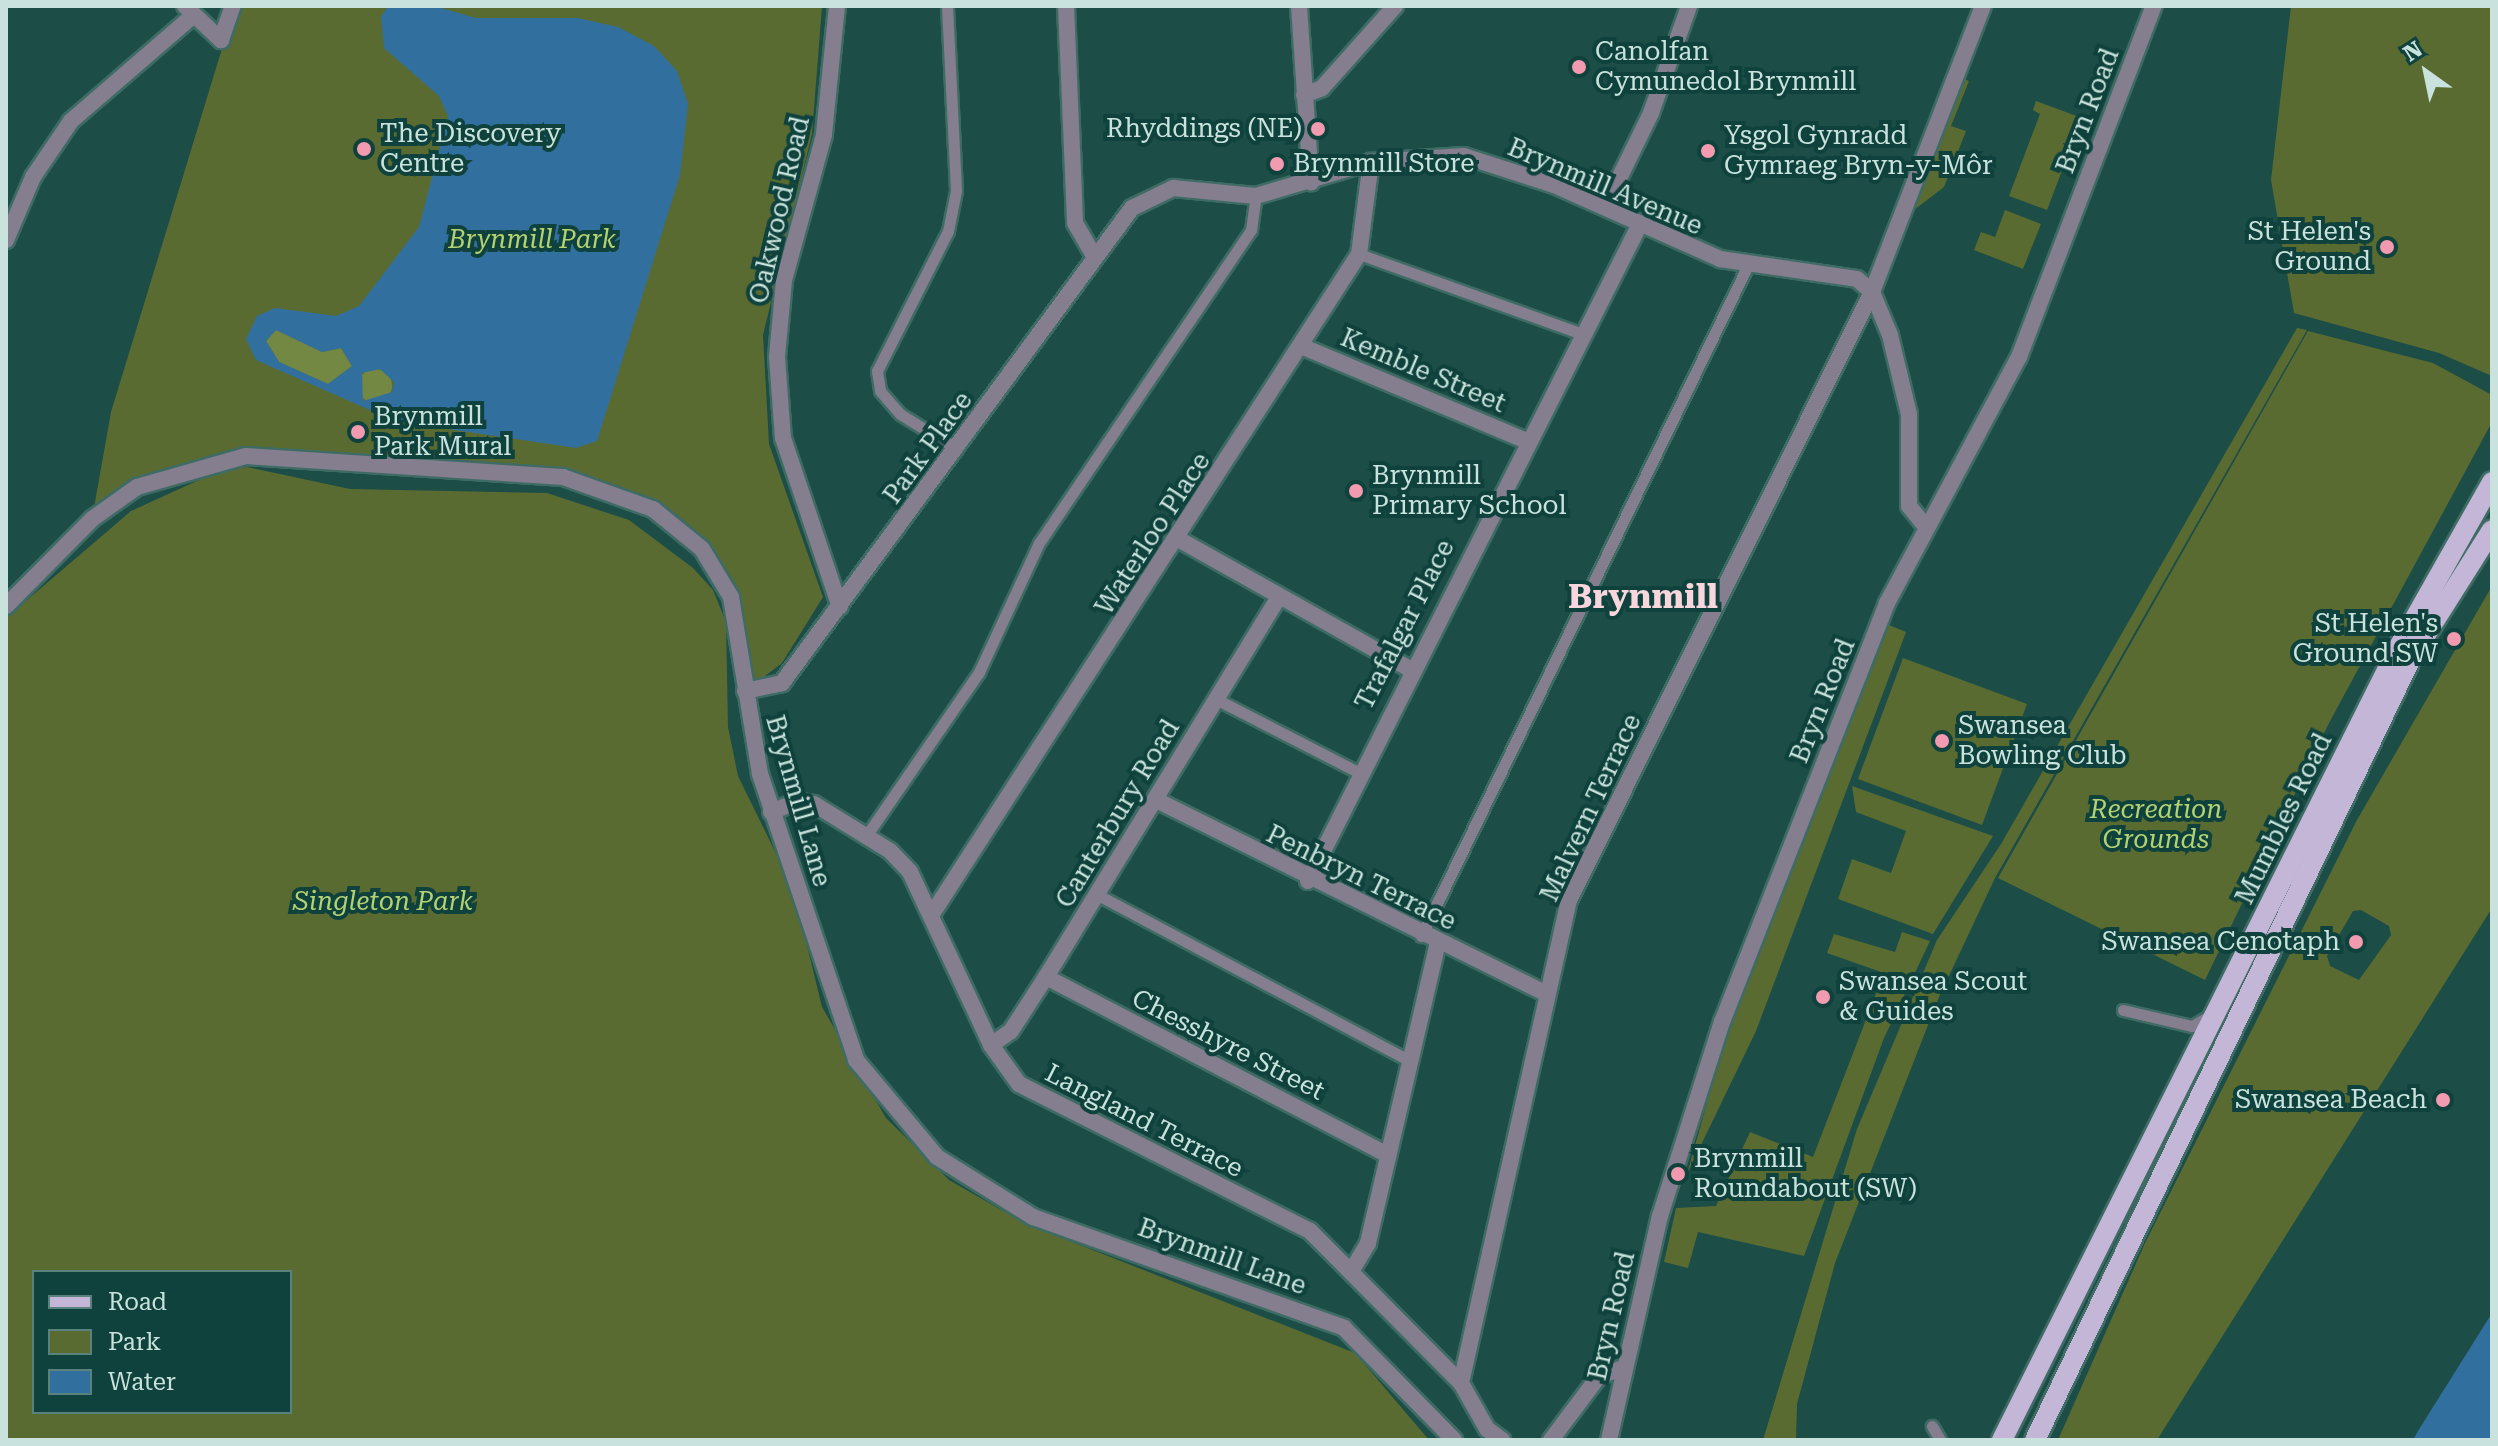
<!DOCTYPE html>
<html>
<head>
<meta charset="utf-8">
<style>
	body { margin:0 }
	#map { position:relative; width:2498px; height:1446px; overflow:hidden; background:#1c4d47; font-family:"Roboto Serif",serif }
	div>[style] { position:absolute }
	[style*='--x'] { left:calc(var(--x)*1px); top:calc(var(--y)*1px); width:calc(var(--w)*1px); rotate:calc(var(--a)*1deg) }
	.green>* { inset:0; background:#5a6b32 }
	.forest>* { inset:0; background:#738843 }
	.round { border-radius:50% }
	.water>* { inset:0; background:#31709e }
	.roads { filter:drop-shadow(2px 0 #3f6b65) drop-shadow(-2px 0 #3f6b65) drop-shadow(0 2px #3f6b65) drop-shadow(0 -2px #3f6b65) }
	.service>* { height:11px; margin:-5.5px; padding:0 5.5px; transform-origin:5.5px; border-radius:5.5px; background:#847e8e }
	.minor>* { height:16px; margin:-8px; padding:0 8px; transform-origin:8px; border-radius:8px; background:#847e8e }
	.tertiary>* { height:16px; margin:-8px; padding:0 8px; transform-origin:8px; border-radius:8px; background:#847e8e }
	.primary>* { height:20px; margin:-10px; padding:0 10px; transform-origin:10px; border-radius:10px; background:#c3b6d6 }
	.dots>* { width:22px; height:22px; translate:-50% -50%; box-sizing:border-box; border:4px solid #0f423c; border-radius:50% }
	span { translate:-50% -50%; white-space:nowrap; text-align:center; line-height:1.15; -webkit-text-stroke:8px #0f423c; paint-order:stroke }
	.poi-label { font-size:26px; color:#c9e2dd }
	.left { translate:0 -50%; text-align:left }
	.right { translate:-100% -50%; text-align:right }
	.street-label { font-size:26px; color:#c9e2dd }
	.park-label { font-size:26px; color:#b4d272; font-style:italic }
	.district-label { font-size:34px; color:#f8d6dd; font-weight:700 }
	.frame { position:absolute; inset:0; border:8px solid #c9e2dd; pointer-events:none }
	.legend { position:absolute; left:32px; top:1270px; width:260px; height:144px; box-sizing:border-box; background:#0f423c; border:2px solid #59827c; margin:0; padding:10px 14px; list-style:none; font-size:24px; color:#c9e2dd }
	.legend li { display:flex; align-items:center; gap:16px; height:40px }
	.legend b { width:40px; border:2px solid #59827c }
	.north { position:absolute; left:2386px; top:32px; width:80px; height:80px; -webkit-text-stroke:6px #0f423c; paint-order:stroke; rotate:327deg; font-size:22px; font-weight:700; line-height:32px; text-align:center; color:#c9e2dd }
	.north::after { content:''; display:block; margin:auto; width:28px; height:36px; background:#c9e2dd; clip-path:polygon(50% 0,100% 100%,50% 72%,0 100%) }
</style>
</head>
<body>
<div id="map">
	<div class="green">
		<div style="clip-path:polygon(235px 6px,822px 6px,812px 134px,763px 335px,769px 444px,823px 597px,782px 663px,745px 691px,731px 597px,702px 549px,653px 509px,563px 477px,246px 456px,188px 467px,92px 519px,111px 412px)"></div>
		<div style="clip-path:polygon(2291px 6px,2492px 6px,2492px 376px,2439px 353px,2294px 313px,2271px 180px)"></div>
		<div style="clip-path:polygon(1958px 77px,1969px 81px,1951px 126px,1966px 131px,1944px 187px,1910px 213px)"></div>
		<div style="clip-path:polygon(2036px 101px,2082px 118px,2047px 210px,2009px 196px,2040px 114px,2033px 110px)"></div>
		<div style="clip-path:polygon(2005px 210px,2041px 224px,2023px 269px,1974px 250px,1981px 232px,1995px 237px)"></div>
		<div style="clip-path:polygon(2297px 328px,2307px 330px,1995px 878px,1939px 997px,1835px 1263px,1797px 1404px,1796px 1440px,1763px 1440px,1857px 1129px,1937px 940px,2001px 844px)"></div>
		<div style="clip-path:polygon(2308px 331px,2433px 363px,2492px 395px,2492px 422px,2329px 723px,2205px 980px,1998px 878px)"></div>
		<div style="clip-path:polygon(evenodd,247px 467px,350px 489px,547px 493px,629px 520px,693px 568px,713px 590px,726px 622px,728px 727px,738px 776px,793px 888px,822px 1007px,886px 1118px,949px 1180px,1024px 1223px,1355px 1353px,1429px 1440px,6px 1440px,6px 618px,131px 511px,221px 470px,247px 467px,34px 1272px,290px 1272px,290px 1412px,34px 1412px,34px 1272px)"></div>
		<div style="clip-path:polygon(evenodd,2492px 586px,2492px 908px,2157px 1440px,2058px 1440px,2145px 1243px,2357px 820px,2492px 586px,2361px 910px,2389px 926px,2391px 935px,2359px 980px,2330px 966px,2327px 956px,2353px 911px,2361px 910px)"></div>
		<div style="clip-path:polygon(1889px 625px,1906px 632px,1756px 1031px,1687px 1174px,1728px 1028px)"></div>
		<div style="clip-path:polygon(1903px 658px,2027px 704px,1982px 825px,1858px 779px)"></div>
		<div style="clip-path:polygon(1852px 786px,1993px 836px,1933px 934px,1838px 899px,1852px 859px,1891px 873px,1906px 831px,1856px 812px)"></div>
		<div style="clip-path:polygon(1902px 932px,1930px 941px,1884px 1038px,1804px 1256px,1698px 1232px,1688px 1268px,1664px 1262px,1676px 1208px,1716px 1206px,1750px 1132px,1813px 1157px,1884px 973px,1827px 953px,1834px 934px,1895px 952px)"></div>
	</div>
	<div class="forest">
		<div style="clip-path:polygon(276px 330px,322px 352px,341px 348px,352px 366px,328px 384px,279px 362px,266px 341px)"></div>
		<div class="round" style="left:358px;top:369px;width:34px;height:34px"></div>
	</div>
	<div class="water">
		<div style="clip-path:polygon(evenodd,388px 6px,434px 6px,476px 18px,578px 18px,618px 27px,654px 46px,677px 71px,688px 104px,680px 175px,597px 441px,576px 448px,395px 421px,256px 360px,246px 339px,257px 316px,275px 308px,336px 316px,359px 306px,419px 227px,448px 116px,439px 96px,384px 48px,381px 17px,388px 6px,276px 330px,322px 352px,341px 348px,352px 366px,328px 384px,279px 362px,266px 341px,276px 330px,388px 6px,380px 369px,394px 382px,392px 392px,363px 401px,362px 373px,380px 369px)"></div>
		<div style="clip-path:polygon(2492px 1313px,2492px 1440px,2413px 1440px,2418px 1431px)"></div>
	</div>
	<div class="roads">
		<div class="service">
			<div style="--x:947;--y:6;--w:185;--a:87.2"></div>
			<div style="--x:956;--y:191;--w:41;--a:101.3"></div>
			<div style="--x:948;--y:231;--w:157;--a:116.9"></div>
			<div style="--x:877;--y:371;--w:20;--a:81"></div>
			<div style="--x:880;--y:391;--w:30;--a:49"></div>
			<div style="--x:900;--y:414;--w:67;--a:31.6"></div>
			<div style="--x:1359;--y:254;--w:237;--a:19.7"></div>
			<div style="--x:1214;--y:698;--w:162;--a:27.2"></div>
			<div style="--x:866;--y:836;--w:199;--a:-55.4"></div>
			<div style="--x:979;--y:672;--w:142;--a:-65.1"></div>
			<div style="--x:1039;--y:543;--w:378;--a:-55.9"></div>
			<div style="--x:1251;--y:230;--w:34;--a:-82"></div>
			<div style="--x:1098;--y:895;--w:351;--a:28"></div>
			<div style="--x:1421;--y:936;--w:749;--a:-64.02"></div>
			<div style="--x:2123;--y:1010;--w:71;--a:13.1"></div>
			<div style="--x:2192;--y:1026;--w:22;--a:-30"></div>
			<div style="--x:1932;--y:1426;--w:16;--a:60"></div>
		</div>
		<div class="minor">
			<div style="--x:185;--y:6;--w:50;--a:43.4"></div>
			<div style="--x:221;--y:40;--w:36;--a:-71"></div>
			<div style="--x:837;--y:6;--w:130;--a:95.8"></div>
			<div style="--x:824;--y:135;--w:150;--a:105.4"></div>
			<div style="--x:784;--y:280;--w:77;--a:95.2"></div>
			<div style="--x:777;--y:357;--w:81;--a:85.8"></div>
			<div style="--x:783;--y:438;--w:178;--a:71.4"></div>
			<div style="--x:1066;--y:6;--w:217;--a:87.6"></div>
			<div style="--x:1075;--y:223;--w:39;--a:60"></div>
			<div style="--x:1299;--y:6;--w:177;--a:86.1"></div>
			<div style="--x:1304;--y:95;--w:19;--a:-21"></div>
			<div style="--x:1322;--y:88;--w:110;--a:-48.3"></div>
			<div style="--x:1605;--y:207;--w:105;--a:-63.9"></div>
			<div style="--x:1651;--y:113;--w:114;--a:-70.4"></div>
			<div style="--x:6;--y:240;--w:69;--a:-66.8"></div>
			<div style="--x:33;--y:177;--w:68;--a:-55.8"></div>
			<div style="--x:71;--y:121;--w:162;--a:-40.8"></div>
			<div style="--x:1301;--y:346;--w:243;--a:22.8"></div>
			<div style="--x:1178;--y:539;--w:266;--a:29.3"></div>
			<div style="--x:745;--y:691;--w:38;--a:-12"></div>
			<div style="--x:782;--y:683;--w:590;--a:-53.62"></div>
			<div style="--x:1132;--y:208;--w:46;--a:-26"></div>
			<div style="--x:1173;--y:188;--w:83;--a:5.5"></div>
			<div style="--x:1256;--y:196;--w:120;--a:-16.5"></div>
			<div style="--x:1371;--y:162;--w:93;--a:-3.7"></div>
			<div style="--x:1464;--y:156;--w:95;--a:17.9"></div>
			<div style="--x:1554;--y:185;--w:182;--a:24"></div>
			<div style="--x:1720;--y:259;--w:138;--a:8.3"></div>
			<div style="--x:1857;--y:279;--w:20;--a:41"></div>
			<div style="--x:1872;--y:292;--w:47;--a:67.3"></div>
			<div style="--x:1890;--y:335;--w:81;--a:76.5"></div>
			<div style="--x:1909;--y:414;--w:92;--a:90"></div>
			<div style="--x:1909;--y:506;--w:27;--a:51"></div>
			<div style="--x:1156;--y:800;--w:436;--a:26.4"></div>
			<div style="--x:771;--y:812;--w:29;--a:-22"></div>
			<div style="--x:798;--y:801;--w:16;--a:11"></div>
			<div style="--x:814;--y:804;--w:89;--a:31.7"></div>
			<div style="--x:890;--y:851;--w:29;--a:46"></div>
			<div style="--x:910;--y:872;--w:191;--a:64.9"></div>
			<div style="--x:991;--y:1045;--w:48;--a:54.3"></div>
			<div style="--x:1019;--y:1084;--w:326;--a:26.8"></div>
			<div style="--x:1310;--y:1231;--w:214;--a:45.2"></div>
			<div style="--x:1461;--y:1383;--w:53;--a:60.5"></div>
			<div style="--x:1487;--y:1429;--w:19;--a:36"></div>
			<div style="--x:1308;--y:881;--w:736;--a:-63.19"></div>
			<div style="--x:932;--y:914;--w:786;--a:-57.1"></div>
			<div style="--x:1359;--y:254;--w:93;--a:-82.6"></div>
			<div style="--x:1046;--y:977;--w:386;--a:27.5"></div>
			<div style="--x:991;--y:1045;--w:24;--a:-35"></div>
			<div style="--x:1011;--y:1031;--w:64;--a:-57.1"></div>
			<div style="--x:1046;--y:977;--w:442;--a:-58.5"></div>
			<div style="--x:1352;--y:1270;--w:31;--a:-59"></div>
			<div style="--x:1368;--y:1243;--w:308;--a:-76.9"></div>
			<div style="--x:1461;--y:1383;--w:495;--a:-77.4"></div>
			<div style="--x:1569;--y:900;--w:679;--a:-63.51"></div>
			<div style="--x:1872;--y:292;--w:307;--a:-68.8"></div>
			<div style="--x:1551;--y:1440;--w:80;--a:-53.1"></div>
			<div style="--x:1599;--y:1376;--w:26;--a:-18"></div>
		</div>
		<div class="tertiary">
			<div style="--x:6;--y:606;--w:122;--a:-45.3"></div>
			<div style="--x:92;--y:519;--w:55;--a:-35.4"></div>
			<div style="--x:137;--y:487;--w:113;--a:-15.9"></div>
			<div style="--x:246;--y:456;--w:318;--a:3.8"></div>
			<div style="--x:563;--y:477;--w:96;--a:19.6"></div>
			<div style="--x:653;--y:509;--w:63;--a:39.2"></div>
			<div style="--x:702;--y:549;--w:56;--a:58.9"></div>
			<div style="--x:731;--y:597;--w:179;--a:80.7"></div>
			<div style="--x:760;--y:774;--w:302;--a:71.4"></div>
			<div style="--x:856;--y:1060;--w:126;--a:50.1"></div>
			<div style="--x:937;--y:1157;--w:113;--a:32"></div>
			<div style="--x:1033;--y:1217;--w:330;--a:19.6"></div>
			<div style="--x:1344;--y:1328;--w:157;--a:45.5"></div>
			<div style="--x:1609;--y:1440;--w:230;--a:-77.2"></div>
			<div style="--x:1660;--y:1216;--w:204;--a:-72.3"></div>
			<div style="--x:1722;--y:1022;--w:450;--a:-68.5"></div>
			<div style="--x:1887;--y:603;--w:279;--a:-61.8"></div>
			<div style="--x:2019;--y:357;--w:376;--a:-69"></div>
		</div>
		<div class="primary">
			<div style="--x:2002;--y:1440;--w:883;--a:-63.43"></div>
			<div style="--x:2397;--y:650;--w:193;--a:-60.5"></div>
			<div style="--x:2035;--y:1440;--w:868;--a:-64.32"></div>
			<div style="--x:2411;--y:658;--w:151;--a:-57.7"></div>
		</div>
	</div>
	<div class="dots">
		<div style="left:1579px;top:67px;background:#f29ab0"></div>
		<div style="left:1318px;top:129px;background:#f29ab0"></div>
		<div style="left:364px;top:149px;background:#f29ab0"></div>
		<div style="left:1708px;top:151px;background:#f29ab0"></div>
		<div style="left:1277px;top:164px;background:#f29ab0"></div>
		<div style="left:2387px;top:247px;background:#f29ab0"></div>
		<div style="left:358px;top:432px;background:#f29ab0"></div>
		<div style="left:1356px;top:491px;background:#f29ab0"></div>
		<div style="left:2454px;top:639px;background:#f29ab0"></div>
		<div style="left:1942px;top:741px;background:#f29ab0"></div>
		<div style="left:2356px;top:942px;background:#f29ab0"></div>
		<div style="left:1823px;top:997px;background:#f29ab0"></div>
		<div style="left:2443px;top:1100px;background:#f29ab0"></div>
		<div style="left:1678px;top:1174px;background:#f29ab0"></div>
	</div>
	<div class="poi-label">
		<span class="left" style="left:1595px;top:67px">Canolfan<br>Cymunedol Brynmill</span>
		<span class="right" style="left:1302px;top:129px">Rhyddings (NE)</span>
		<span class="left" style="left:380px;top:149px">The Discovery<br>Centre</span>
		<span class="left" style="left:1724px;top:151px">Ysgol Gynradd<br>Gymraeg Bryn-y-Môr</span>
		<span class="left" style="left:1293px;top:164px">Brynmill Store</span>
		<span class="right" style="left:2371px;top:247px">St Helen's<br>Ground</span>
		<span class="left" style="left:374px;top:432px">Brynmill<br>Park Mural</span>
		<span class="left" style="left:1372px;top:491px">Brynmill<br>Primary School</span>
		<span class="right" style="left:2438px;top:639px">St Helen's<br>Ground SW</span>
		<span class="left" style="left:1958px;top:741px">Swansea<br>Bowling Club</span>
		<span class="right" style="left:2340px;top:942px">Swansea Cenotaph</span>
		<span class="left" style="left:1839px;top:997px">Swansea Scout<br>&amp; Guides</span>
		<span class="right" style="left:2427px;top:1100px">Swansea Beach</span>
		<span class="left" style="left:1694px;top:1174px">Brynmill<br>Roundabout (SW)</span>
	</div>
	<div class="street-label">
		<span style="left:2088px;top:111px;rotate:-69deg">Bryn Road</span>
		<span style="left:1605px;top:187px;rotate:23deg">Brynmill Avenue</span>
		<span style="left:780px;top:210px;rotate:-77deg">Oakwood Road</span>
		<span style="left:1423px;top:371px;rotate:23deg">Kemble Street</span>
		<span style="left:928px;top:448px;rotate:-54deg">Park Place</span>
		<span style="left:1153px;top:534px;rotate:-57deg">Waterloo Place</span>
		<span style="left:1405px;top:625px;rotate:-63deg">Trafalgar Place</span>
		<span style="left:1823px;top:701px;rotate:-68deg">Bryn Road</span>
		<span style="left:798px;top:801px;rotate:74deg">Brynmill Lane</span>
		<span style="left:1591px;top:808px;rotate:-65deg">Malvern Terrace</span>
		<span style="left:1118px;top:814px;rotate:-59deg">Canterbury Road</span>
		<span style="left:2284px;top:819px;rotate:-64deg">Mumbles Road</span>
		<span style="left:1361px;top:878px;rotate:26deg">Penbryn Terrace</span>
		<span style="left:1228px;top:1045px;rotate:27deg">Chesshyre Street</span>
		<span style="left:1144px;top:1121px;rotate:27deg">Langland Terrace</span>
		<span style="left:1222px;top:1257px;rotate:20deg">Brynmill Lane</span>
		<span style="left:1612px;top:1316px;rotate:-77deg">Bryn Road</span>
	</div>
	<div class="park-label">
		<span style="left:532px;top:240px">Brynmill Park</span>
		<span style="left:2156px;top:825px">Recreation<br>Grounds</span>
		<span style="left:383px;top:902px">Singleton Park</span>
	</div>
	<div class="district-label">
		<span style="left:1643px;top:597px">Brynmill</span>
	</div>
	<div class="frame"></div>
	<ul class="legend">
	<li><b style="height:10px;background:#c3b6d6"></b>Road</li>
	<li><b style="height:22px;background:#5a6b32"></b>Park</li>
	<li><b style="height:22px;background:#31709e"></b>Water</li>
	</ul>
	<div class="north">N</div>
</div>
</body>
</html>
